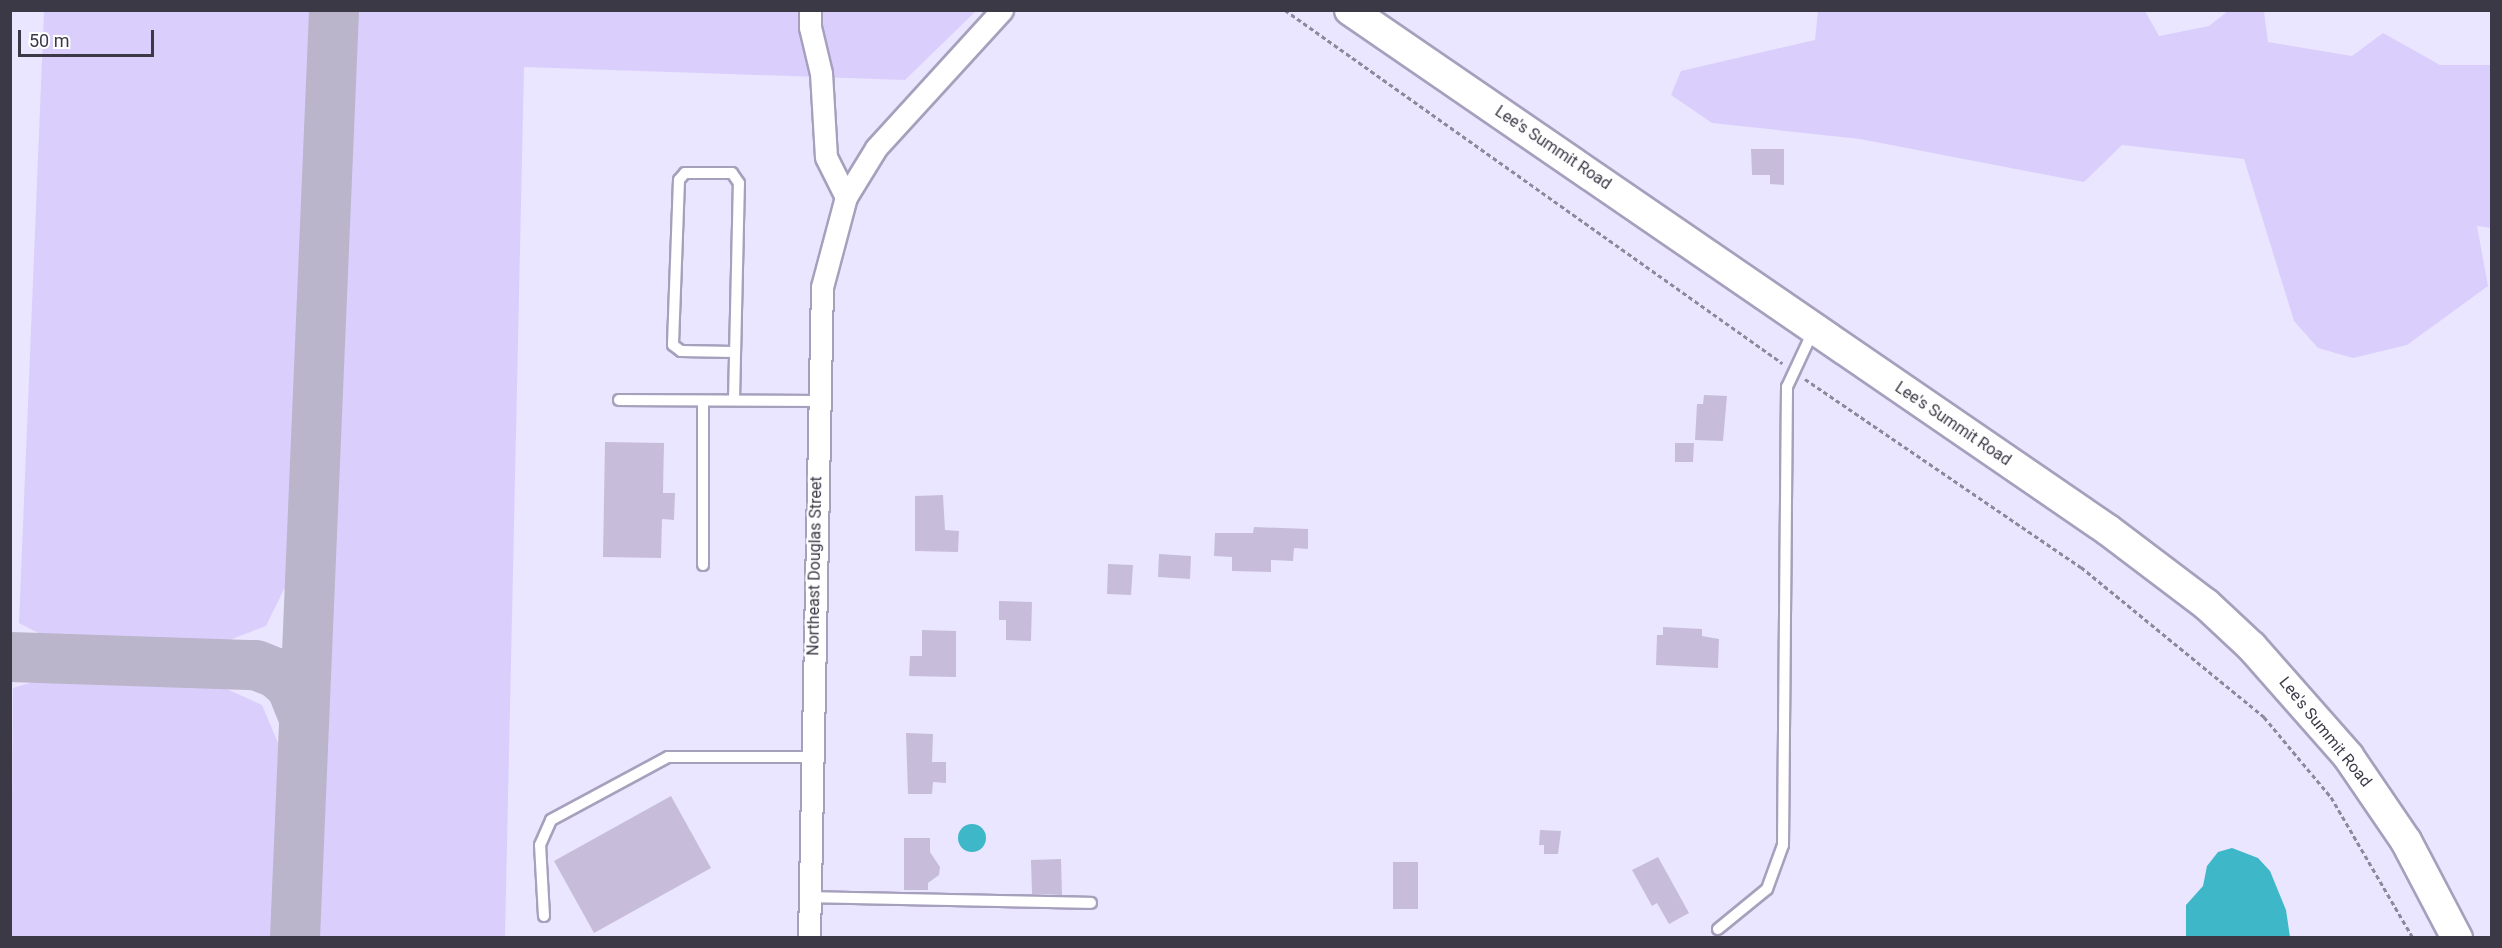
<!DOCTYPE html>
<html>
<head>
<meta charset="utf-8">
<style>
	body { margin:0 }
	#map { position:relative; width:2502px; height:948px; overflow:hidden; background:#ebe6ff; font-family:Roboto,sans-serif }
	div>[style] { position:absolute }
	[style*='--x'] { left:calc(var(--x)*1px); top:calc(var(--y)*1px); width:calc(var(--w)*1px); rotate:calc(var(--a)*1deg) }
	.green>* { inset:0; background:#dacffc }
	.water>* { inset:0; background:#3eb7c8 }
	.round { border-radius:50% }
	.taxiway>* { height:50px; margin:-25px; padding:0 25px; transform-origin:25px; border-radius:25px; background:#bab5ca }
	.building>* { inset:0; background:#c7bddb }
	.path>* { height:3px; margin-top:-1.5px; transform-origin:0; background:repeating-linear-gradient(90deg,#8d899b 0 4.5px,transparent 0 7.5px) }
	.roads { filter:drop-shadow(2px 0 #a7a0bd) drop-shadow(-2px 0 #a7a0bd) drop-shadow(0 2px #a7a0bd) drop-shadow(0 -2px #a7a0bd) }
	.service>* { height:10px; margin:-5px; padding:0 5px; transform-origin:5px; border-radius:5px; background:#fff }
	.minor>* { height:21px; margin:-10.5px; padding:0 10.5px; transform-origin:10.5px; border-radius:10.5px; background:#fff }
	.secondary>* { height:30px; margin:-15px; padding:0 15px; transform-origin:15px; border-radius:15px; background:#fff }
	span { translate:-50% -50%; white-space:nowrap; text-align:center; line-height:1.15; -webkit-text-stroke:4.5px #fff; paint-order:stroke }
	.street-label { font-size:16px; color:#3c3946 }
	.frame { position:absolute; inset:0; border:12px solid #3c3946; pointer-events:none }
	.scale { position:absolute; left:18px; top:30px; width:136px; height:27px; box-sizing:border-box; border:3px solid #3c3946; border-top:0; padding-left:8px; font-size:18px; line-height:21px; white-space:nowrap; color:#3c3946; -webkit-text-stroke:4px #fff; paint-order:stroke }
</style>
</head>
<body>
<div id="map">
	<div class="green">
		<div style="clip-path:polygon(44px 11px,318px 11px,296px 499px,286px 585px,266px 626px,227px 641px,143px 645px,48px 638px,19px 623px)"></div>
		<div style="clip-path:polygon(347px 11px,976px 11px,905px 80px,524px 67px,505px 937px,310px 938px)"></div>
		<div style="clip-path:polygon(1818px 11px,2145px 11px,2159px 36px,2209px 26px,2228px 11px,2264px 11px,2268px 42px,2352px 56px,2383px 33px,2440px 65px,2491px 65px,2491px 228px,2477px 226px,2488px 286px,2407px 345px,2353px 358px,2318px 348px,2294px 321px,2244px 159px,2122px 145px,2084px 182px,1860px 139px,1712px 123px,1671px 95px,1681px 71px,1815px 40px)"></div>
		<div style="clip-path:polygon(129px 675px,218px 685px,262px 705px,284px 757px,287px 831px,282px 937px,11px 937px,13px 688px,49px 677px)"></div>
	</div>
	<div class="water">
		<div class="round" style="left:958px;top:824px;width:28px;height:28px"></div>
		<div style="clip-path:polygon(2232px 848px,2258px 858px,2270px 871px,2286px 910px,2290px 937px,2186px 937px,2186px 905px,2203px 886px,2207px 866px,2218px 852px)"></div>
	</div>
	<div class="taxiway">
		<div style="--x:10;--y:657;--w:246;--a:1.9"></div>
		<div style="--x:256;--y:665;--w:22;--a:22"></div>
		<div style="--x:276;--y:673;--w:20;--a:41"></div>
		<div style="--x:291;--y:686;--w:35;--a:68"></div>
		<div style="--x:295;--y:938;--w:929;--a:-87.59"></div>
	</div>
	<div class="building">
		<div style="clip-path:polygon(1751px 149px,1784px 149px,1784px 185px,1770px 184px,1770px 175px,1752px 175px)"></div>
		<div style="clip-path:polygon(1704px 395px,1727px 396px,1723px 441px,1695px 440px,1697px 404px,1703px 404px)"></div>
		<div style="clip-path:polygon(605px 442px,664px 443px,663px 493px,675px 493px,674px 520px,662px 519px,661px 558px,603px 557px)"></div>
		<div style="clip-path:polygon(1675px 443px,1694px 443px,1693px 462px,1675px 462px)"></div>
		<div style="clip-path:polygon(943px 495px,945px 530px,959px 531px,958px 552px,915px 551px,915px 496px)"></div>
		<div style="clip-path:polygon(1254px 527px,1308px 529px,1308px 549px,1294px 548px,1293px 561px,1271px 560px,1271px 572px,1232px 571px,1232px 557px,1214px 556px,1215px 533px,1253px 533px)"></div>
		<div style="clip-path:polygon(1159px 554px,1191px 556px,1190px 579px,1158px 577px)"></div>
		<div style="clip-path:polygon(1108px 564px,1133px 565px,1131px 595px,1107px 594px)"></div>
		<div style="clip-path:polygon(999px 601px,1032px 602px,1031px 641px,1006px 640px,1006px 620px,999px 620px)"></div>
		<div style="clip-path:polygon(1663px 627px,1702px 629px,1702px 636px,1719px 639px,1718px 668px,1656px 665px,1657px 635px,1663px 635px)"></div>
		<div style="clip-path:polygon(922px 630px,956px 631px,956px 677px,909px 676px,910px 656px,922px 656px)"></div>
		<div style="clip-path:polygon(906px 733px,933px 734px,932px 762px,946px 762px,946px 783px,933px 782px,932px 794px,908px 794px)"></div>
		<div style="clip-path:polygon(671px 796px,711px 868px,594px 933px,554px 861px)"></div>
		<div style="clip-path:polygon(1540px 830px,1561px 831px,1558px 854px,1544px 854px,1544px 845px,1539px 845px)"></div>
		<div style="clip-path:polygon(904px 838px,930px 838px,930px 852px,940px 867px,939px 875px,928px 883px,928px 890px,904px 890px)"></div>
		<div style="clip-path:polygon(1658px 857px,1689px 913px,1669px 924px,1657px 903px,1652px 906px,1632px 870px)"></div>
		<div style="clip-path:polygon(1061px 859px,1062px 895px,1032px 894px,1031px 860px)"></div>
		<div style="clip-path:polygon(1393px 862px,1418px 862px,1418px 909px,1393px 909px)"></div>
	</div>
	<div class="path">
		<div style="--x:1285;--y:10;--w:610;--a:35.38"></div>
		<div style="--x:1805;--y:379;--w:334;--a:34.3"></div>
		<div style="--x:2081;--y:567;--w:237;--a:39.3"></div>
		<div style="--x:2264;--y:717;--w:104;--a:50.1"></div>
		<div style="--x:2331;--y:797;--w:163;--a:59.8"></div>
	</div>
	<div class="roads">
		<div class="service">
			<div style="--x:619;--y:400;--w:199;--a:0.3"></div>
			<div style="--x:734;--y:400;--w:217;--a:-88.7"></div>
			<div style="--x:739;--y:183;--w:12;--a:-125"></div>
			<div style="--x:732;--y:173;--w:47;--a:180"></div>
			<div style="--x:685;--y:173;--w:9;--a:131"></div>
			<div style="--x:679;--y:180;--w:165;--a:92.1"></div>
			<div style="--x:673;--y:345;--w:10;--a:37"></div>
			<div style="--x:681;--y:351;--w:53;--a:1.1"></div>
			<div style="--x:703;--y:401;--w:164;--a:90"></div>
			<div style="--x:809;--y:897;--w:282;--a:1.2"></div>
			<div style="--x:544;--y:916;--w:71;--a:-93.2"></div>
			<div style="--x:540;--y:845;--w:27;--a:-66"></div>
			<div style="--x:551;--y:820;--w:133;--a:-28.3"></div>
			<div style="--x:668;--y:757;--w:144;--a:0"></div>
			<div style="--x:1718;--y:929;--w:63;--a:-39.2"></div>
			<div style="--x:1767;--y:889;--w:47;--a:-70"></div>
			<div style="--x:1783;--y:845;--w:458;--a:-89.5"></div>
			<div style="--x:1787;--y:387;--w:64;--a:-65"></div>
		</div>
		<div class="minor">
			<div style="--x:810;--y:10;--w:17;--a:90"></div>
			<div style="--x:810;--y:27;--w:47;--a:76.6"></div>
			<div style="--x:821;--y:73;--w:84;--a:86.6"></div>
			<div style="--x:826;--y:157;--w:45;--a:63.4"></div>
			<div style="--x:809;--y:938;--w:651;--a:-88.86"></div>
			<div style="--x:822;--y:287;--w:93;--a:-75.1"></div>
			<div style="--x:846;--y:197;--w:57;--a:-58.5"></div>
			<div style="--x:876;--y:148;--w:187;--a:-47.6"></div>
		</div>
		<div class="secondary">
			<div style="--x:1350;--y:10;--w:919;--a:34.45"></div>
			<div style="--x:2108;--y:530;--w:123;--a:37.1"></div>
			<div style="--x:2206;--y:604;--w:63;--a:43.1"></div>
			<div style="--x:2252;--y:647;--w:145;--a:48.6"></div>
			<div style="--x:2348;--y:756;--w:103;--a:55.7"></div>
			<div style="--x:2406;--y:841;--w:110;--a:62.3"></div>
		</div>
	</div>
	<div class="street-label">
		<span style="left:1553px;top:148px;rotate:34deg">Lee's Summit Road</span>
		<span style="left:1953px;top:424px;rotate:34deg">Lee's Summit Road</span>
		<span style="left:815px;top:566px;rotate:-89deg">Northeast Douglas Street</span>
		<span style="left:2325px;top:732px;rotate:51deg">Lee's Summit Road</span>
	</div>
	<div class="frame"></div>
	<div class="scale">50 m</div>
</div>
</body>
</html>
